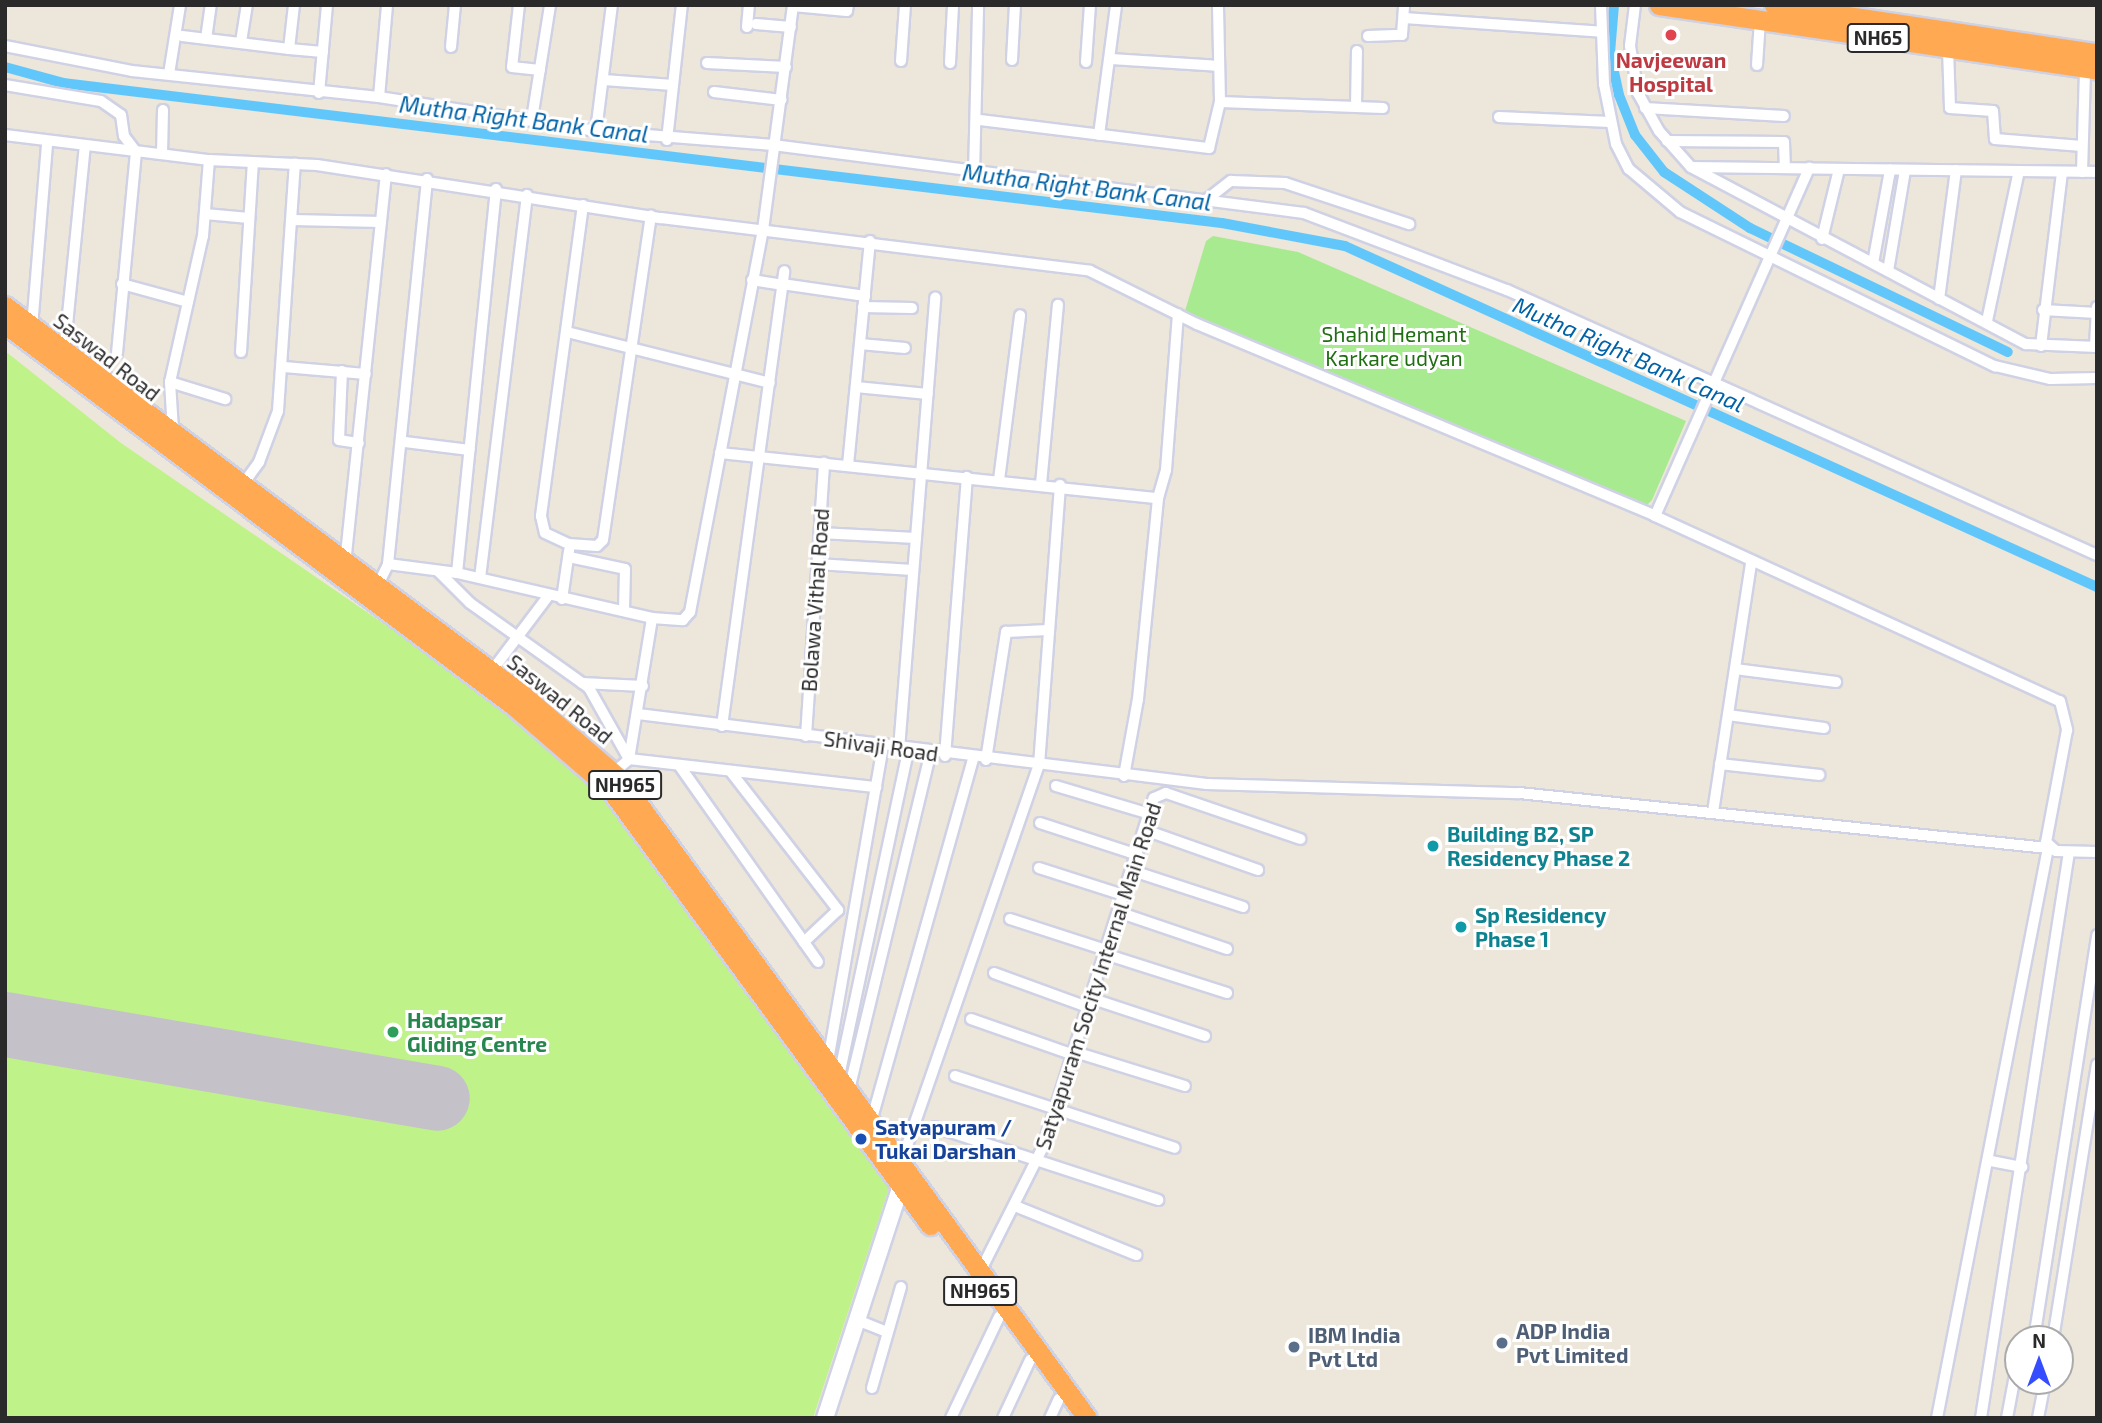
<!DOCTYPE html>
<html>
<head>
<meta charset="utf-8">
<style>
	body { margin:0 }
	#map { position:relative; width:2102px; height:1423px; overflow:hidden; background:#ede6da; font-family:"Exo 2",sans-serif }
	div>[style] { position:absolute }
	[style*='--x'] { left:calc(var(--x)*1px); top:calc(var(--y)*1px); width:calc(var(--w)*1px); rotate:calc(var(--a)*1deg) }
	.green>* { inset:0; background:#a8ea90 }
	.pitch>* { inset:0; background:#bff38a }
	.canal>* { height:10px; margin:-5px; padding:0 5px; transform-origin:5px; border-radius:5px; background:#61c7fb }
	.runway>* { height:65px; margin:-32.5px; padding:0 32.5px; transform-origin:32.5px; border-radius:32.5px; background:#c4c2c8 }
	.roads { filter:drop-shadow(2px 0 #cfd1e4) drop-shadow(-2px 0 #cfd1e4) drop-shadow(0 2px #cfd1e4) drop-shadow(0 -2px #cfd1e4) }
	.street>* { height:10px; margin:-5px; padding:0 5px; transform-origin:5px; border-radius:5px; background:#fff }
	.secondary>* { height:16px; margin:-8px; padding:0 8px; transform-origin:8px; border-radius:8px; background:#fff }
	.highway>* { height:19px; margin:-9.5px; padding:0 9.5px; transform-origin:9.5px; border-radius:9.5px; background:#ffaa53 }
	.dots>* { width:19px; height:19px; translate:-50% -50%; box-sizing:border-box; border:4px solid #fff; border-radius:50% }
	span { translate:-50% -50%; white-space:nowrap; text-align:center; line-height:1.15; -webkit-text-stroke:6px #fff; paint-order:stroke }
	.shield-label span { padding:2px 5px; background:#fff; border:2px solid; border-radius:5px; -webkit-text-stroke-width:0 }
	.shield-label { font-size:19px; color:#2a2a2a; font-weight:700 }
	.health-label { font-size:21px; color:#be3a42; font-weight:700 }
	.park-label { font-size:21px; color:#1f6e12 }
	.street-label { font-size:21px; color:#2a2a2a }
	.culture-label { font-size:21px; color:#0d838f; font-weight:700 }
	.left { translate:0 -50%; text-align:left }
	.leisure-label { font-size:21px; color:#27864d; font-weight:700 }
	.transit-label { font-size:21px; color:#164399; font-weight:700 }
	.service-label { font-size:21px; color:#4e5e75; font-weight:700 }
	.water-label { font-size:23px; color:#0062a7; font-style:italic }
	.frame { position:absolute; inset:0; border:7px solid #2a2a2a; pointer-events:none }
	.north { position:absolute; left:2004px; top:1325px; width:70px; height:70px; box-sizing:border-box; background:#fff; border:2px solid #aaa; border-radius:50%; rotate:0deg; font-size:19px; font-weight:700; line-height:28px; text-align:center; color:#2a2a2a }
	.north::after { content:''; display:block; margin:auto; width:24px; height:32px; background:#354dff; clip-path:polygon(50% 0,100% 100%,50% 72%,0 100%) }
</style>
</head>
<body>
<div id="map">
	<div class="green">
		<div style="clip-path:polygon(1213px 236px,1298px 252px,1686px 421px,1652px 500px,1645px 507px,1185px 311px,1206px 241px)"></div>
	</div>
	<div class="pitch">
		<div style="clip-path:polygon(5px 351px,121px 443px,512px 712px,582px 774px,673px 876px,889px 1188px,813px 1418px,5px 1418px)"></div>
	</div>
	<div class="canal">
		<div style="--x:1614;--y:5;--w:48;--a:94.8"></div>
		<div style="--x:1610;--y:53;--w:43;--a:77.9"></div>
		<div style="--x:1619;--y:95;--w:43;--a:68.2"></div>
		<div style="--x:1635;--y:135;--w:47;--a:51.9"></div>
		<div style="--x:1664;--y:172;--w:103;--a:33.1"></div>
		<div style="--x:1750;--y:228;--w:286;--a:25.7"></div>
		<div style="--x:5;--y:67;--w:60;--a:15.4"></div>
		<div style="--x:63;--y:83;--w:1167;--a:6.89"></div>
		<div style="--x:1222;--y:223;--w:125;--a:10.6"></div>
		<div style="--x:1345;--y:246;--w:826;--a:24.39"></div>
	</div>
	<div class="runway">
		<div style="--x:5;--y:1024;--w:438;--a:9.7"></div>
	</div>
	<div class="roads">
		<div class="street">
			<div style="--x:294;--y:5;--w:44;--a:96.5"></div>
			<div style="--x:289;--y:49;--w:34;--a:5"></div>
			<div style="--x:519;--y:5;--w:62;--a:96.4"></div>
			<div style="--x:512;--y:67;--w:28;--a:6"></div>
			<div style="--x:1601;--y:5;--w:79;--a:87.8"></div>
			<div style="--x:1604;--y:84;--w:61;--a:78.7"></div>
			<div style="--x:1616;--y:144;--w:28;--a:63"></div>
			<div style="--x:1629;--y:169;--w:67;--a:40.1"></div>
			<div style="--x:1680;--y:212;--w:351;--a:26.1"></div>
			<div style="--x:1995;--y:366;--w:57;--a:13.3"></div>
			<div style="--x:2050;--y:379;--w:47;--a:-1.2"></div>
			<div style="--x:1635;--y:5;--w:41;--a:97"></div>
			<div style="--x:1630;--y:46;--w:48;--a:80.3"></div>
			<div style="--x:1638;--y:93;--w:43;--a:61.1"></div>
			<div style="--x:1659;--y:131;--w:48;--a:48.4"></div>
			<div style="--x:1691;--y:167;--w:379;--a:27.9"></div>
			<div style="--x:2026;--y:344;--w:71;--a:2.4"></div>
			<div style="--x:793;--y:6;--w:54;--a:5.3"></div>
			<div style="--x:847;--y:11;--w:6;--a:-81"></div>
			<div style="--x:1404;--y:18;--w:198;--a:4"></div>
			<div style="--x:756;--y:24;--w:35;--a:5"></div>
			<div style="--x:747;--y:27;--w:22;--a:-85"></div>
			<div style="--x:182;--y:36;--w:108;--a:6.9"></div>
			<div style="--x:1368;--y:36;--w:34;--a:-2"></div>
			<div style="--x:1402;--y:35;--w:30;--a:-86"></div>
			<div style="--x:206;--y:39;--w:34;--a:-82"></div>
			<div style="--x:241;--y:42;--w:37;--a:-81"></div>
			<div style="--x:5;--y:46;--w:129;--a:11.1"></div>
			<div style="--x:132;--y:71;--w:248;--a:6"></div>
			<div style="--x:379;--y:97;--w:220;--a:8.9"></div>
			<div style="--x:596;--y:131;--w:178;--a:4.5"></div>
			<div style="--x:773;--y:145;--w:535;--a:7.3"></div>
			<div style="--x:1304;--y:213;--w:217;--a:20.8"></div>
			<div style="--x:1507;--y:290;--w:647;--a:24.19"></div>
			<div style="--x:451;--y:47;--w:42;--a:-84.6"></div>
			<div style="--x:1948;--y:48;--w:60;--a:88.1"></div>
			<div style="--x:1950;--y:108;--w:43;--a:4"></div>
			<div style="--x:1993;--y:111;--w:28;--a:86"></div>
			<div style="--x:1995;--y:139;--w:87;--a:4.6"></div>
			<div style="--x:1111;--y:59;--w:108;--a:3.7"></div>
			<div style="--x:1012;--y:60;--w:55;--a:-86.9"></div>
			<div style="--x:901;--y:61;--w:56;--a:-85.9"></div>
			<div style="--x:1086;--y:62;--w:57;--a:-86"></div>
			<div style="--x:707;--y:63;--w:79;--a:2.9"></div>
			<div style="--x:950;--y:63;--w:58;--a:-87"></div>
			<div style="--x:1757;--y:65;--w:45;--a:-86.2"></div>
			<div style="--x:169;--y:74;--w:70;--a:-80.9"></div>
			<div style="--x:604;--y:80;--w:69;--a:4.1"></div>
			<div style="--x:5;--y:85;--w:97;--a:9.5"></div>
			<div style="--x:101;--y:101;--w:24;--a:35"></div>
			<div style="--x:121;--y:115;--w:21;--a:82"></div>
			<div style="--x:124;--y:136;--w:20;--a:53"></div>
			<div style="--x:136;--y:152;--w:202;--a:95.4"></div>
			<div style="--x:714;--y:92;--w:68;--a:6.7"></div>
			<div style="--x:319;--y:93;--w:88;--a:-84.8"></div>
			<div style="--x:379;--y:97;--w:92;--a:-85"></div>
			<div style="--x:1220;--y:102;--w:163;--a:2.1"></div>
			<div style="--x:1356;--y:107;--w:56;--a:-89"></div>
			<div style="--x:1645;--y:108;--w:139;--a:3.3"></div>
			<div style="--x:1499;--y:117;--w:111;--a:2.6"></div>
			<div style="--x:532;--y:119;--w:115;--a:-81"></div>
			<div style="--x:980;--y:120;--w:231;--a:7"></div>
			<div style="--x:1209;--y:148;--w:47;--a:-76.6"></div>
			<div style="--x:1220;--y:102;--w:97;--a:-91.2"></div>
			<div style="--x:596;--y:131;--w:127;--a:-82.8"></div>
			<div style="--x:5;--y:135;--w:206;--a:7"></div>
			<div style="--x:209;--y:160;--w:108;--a:2.7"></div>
			<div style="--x:317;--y:165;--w:348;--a:8.8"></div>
			<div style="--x:661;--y:218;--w:432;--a:7"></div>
			<div style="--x:1090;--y:271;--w:119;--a:26.4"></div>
			<div style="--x:1197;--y:324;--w:497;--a:22.7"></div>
			<div style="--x:1655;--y:516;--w:445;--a:24.6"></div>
			<div style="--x:2060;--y:701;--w:30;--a:76"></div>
			<div style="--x:2067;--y:730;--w:114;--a:100.6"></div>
			<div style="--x:2046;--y:842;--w:13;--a:42"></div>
			<div style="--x:2056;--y:851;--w:41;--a:1.4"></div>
			<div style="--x:1099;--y:135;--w:131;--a:-82.5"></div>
			<div style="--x:667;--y:140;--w:136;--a:-83.7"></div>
			<div style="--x:1667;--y:141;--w:117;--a:0.5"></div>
			<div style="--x:1784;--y:142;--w:26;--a:88"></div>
			<div style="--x:162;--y:154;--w:44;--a:-88.7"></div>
			<div style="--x:1694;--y:167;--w:403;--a:0.7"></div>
			<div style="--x:2082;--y:172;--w:103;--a:-88.3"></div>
			<div style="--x:974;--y:174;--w:169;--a:-88.6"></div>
			<div style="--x:1205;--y:201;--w:33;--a:-38"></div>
			<div style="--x:1231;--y:181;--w:54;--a:2.1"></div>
			<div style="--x:1285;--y:183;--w:131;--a:18.3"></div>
			<div style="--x:583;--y:205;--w:314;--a:97.7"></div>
			<div style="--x:541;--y:516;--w:17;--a:77"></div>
			<div style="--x:545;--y:533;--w:26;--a:25"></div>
			<div style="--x:569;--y:544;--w:28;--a:4"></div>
			<div style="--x:597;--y:546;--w:8;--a:-45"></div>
			<div style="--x:603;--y:540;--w:328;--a:-81.6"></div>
			<div style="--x:205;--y:214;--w:44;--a:5.2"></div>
			<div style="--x:293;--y:220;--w:88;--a:1.3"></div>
			<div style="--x:1822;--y:239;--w:72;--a:-76.3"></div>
			<div style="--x:1873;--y:263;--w:95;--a:-79.6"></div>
			<div style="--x:1888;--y:271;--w:102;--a:-80.4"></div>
			<div style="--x:752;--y:280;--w:30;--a:9"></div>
			<div style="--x:122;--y:284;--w:68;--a:15.3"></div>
			<div style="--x:782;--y:284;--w:84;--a:8.2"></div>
			<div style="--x:1939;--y:299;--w:130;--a:-82.5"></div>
			<div style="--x:863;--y:307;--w:49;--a:1.2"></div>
			<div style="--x:2043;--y:310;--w:54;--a:3.2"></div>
			<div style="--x:1987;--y:321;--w:153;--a:-78"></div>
			<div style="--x:32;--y:327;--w:185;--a:-85.3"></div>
			<div style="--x:567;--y:332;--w:209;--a:14.1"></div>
			<div style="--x:860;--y:344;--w:45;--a:5.1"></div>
			<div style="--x:2041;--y:346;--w:175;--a:-83.1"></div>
			<div style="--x:2095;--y:347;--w:40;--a:-87.1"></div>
			<div style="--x:241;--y:352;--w:190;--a:-86.4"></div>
			<div style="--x:64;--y:355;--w:211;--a:-84.3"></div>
			<div style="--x:284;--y:367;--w:82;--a:4.9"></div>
			<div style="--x:342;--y:371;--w:69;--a:92.5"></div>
			<div style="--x:339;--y:440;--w:20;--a:9"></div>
			<div style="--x:170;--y:382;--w:58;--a:17.2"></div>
			<div style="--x:856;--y:387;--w:72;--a:5.6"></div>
			<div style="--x:173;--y:430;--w:48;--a:-93.6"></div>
			<div style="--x:170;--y:382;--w:150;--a:-77.3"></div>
			<div style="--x:203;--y:236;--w:76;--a:-85.5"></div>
			<div style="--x:405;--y:442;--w:65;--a:7"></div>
			<div style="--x:720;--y:453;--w:440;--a:5.9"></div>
			<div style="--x:1158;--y:498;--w:29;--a:-74"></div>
			<div style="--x:1166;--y:470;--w:156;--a:-85.6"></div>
			<div style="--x:848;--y:465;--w:225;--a:-84.4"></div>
			<div style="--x:999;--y:480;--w:166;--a:-82.7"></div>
			<div style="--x:1041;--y:484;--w:180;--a:-84.6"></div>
			<div style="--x:241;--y:487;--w:31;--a:-54"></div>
			<div style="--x:259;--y:462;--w:54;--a:-69.6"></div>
			<div style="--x:278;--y:411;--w:248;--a:-86.1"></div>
			<div style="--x:1655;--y:516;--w:381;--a:-66.1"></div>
			<div style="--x:820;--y:533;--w:96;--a:3"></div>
			<div style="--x:569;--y:557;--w:57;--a:12.1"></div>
			<div style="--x:625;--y:569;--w:42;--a:91.4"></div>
			<div style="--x:345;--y:564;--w:392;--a:-84"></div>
			<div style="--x:388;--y:564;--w:387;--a:-84.2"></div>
			<div style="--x:817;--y:564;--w:96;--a:3.6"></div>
			<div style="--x:438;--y:571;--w:45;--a:45"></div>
			<div style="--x:470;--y:603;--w:146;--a:35.5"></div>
			<div style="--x:589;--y:688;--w:81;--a:60.6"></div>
			<div style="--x:629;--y:759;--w:249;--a:6.5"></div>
			<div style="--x:457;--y:573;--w:386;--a:-84.2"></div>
			<div style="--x:480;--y:578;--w:386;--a:-83"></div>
			<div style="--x:376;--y:589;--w:28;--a:-64"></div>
			<div style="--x:388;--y:564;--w:70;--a:7.4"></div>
			<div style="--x:457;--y:573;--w:200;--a:13"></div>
			<div style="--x:652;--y:618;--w:31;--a:4"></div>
			<div style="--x:683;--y:620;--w:11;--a:-49"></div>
			<div style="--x:690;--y:612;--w:389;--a:-79.2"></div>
			<div style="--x:763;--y:230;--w:227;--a:-82.4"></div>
			<div style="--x:562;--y:599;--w:49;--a:-81.7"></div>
			<div style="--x:1735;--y:669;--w:102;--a:7.3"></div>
			<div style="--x:491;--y:672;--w:96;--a:-53"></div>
			<div style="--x:582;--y:683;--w:61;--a:2.8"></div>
			<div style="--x:638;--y:714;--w:573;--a:7.01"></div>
			<div style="--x:1207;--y:784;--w:312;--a:1.7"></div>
			<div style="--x:1519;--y:793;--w:532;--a:5.94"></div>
			<div style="--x:2048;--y:848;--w:581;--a:101.02"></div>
			<div style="--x:1728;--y:715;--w:97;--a:7.7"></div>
			<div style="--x:722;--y:726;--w:459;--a:-82.2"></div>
			<div style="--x:806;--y:736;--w:274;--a:-86.2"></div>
			<div style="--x:899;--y:749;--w:453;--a:-85.4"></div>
			<div style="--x:945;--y:756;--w:280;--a:-85.5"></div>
			<div style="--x:986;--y:760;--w:130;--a:-81.1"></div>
			<div style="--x:1006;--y:632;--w:42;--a:-2.7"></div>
			<div style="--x:1720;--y:764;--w:100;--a:6.3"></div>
			<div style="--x:679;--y:765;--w:241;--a:54.8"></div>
			<div style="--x:731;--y:772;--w:175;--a:52.2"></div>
			<div style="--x:838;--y:910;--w:47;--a:136.7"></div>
			<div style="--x:612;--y:774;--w:23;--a:-41"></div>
			<div style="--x:629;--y:759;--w:143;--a:-80.7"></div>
			<div style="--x:1124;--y:776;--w:78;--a:-79.7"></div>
			<div style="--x:1138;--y:699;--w:202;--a:-84.3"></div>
			<div style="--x:1056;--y:786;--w:98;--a:16.6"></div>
			<div style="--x:1713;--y:812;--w:252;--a:-81.3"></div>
			<div style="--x:1040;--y:823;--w:103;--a:18.1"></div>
			<div style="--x:1145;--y:830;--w:120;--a:19.5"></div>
			<div style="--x:1039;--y:868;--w:91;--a:17.8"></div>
			<div style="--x:1133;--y:871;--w:116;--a:18.1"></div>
			<div style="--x:1121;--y:913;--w:112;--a:18.8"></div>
			<div style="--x:1010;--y:919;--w:104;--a:17.9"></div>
			<div style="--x:1108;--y:955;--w:125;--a:17.7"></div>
			<div style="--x:994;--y:973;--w:102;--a:20"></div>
			<div style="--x:1093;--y:999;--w:118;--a:18.3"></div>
			<div style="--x:971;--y:1019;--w:109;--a:19.3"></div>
			<div style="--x:1075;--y:1052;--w:115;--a:17.2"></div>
			<div style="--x:828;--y:1061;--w:319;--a:-80.1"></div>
			<div style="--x:839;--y:1076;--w:332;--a:-78"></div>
			<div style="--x:955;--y:1076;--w:231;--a:18.1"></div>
			<div style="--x:849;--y:1090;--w:346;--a:-76.4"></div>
			<div style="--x:871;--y:1122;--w:378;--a:-74.3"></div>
			<div style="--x:935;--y:1127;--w:235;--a:18.1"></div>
			<div style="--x:1991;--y:1161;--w:32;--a:11"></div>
			<div style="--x:901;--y:1163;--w:421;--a:-70.9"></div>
			<div style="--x:1039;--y:765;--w:281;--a:-85.7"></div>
			<div style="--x:1015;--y:1206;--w:131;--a:22"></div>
			<div style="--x:980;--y:1272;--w:140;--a:-63.3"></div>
			<div style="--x:1043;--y:1147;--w:366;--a:-72.4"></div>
			<div style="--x:1154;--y:798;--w:13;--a:-23"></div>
			<div style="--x:1166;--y:793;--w:142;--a:18.9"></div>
			<div style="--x:857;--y:1320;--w:32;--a:22"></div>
			<div style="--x:2034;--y:1339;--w:409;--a:-81.1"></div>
			<div style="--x:2053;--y:1339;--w:278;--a:-80.9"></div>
			<div style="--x:872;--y:1388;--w:105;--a:-74"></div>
			<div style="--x:951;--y:1418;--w:112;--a:-64.6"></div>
			<div style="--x:1003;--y:1418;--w:64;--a:-65"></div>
			<div style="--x:1050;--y:1418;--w:21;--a:-65"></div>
			<div style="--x:1981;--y:1418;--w:573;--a:-81.16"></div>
			<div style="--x:2007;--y:1418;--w:60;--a:-79.4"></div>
			<div style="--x:2038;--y:1418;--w:38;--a:-79"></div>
		</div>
		<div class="secondary">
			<div style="--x:825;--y:1418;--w:244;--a:-71.9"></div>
		</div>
		<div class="highway">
			<div style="--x:1659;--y:5;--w:443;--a:8.4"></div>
			<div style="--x:1774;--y:5;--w:327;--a:8.5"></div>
			<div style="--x:5;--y:306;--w:648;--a:36.91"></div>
			<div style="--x:523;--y:695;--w:128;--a:40.9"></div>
			<div style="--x:620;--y:779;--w:791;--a:53.84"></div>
			<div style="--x:5;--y:324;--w:636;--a:36.89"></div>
			<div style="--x:514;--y:706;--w:127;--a:40.8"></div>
			<div style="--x:610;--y:789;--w:541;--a:53.72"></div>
		</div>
	</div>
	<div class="dots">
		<div style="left:1671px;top:35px;background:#e0444e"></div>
		<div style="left:1433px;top:846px;background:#0f9aa8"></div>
		<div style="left:1461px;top:927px;background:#0f9aa8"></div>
		<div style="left:393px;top:1032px;background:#2e9e5b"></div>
		<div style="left:861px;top:1139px;background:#1a4fb4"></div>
		<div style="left:1502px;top:1343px;background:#5c6f8a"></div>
		<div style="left:1294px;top:1347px;background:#5c6f8a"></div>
	</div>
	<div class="shield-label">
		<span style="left:1878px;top:38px">NH65</span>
		<span style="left:625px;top:785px">NH965</span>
		<span style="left:980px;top:1291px">NH965</span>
	</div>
	<div class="health-label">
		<span style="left:1671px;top:72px">Navjeewan<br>Hospital</span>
	</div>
	<div class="park-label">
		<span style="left:1394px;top:346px">Shahid Hemant<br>Karkare udyan</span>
	</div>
	<div class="street-label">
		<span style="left:107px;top:357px;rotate:38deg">Saswad Road</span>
		<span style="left:815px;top:600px;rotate:-86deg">Bolawa Vithal Road</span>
		<span style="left:560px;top:699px;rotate:39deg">Saswad Road</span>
		<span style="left:881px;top:746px;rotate:8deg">Shivaji Road</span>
		<span style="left:1098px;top:976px;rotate:-72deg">Satyapuram Socity Internal Main Road</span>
	</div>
	<div class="culture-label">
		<span class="left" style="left:1447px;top:846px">Building B2, SP<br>Residency Phase 2</span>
		<span class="left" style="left:1475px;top:927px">Sp Residency<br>Phase 1</span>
	</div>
	<div class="leisure-label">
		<span class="left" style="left:407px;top:1032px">Hadapsar<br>Gliding Centre</span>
	</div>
	<div class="transit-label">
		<span class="left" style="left:875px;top:1139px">Satyapuram /<br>Tukai Darshan</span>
	</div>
	<div class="service-label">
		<span class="left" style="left:1516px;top:1343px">ADP India<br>Pvt Limited</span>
		<span class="left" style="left:1308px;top:1347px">IBM India<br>Pvt Ltd</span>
	</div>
	<div class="water-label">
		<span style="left:524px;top:119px;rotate:7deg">Mutha Right Bank Canal</span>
		<span style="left:1087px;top:187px;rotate:7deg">Mutha Right Bank Canal</span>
		<span style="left:1629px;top:354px;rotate:24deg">Mutha Right Bank Canal</span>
	</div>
	<div class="frame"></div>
	<div class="north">N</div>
</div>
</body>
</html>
